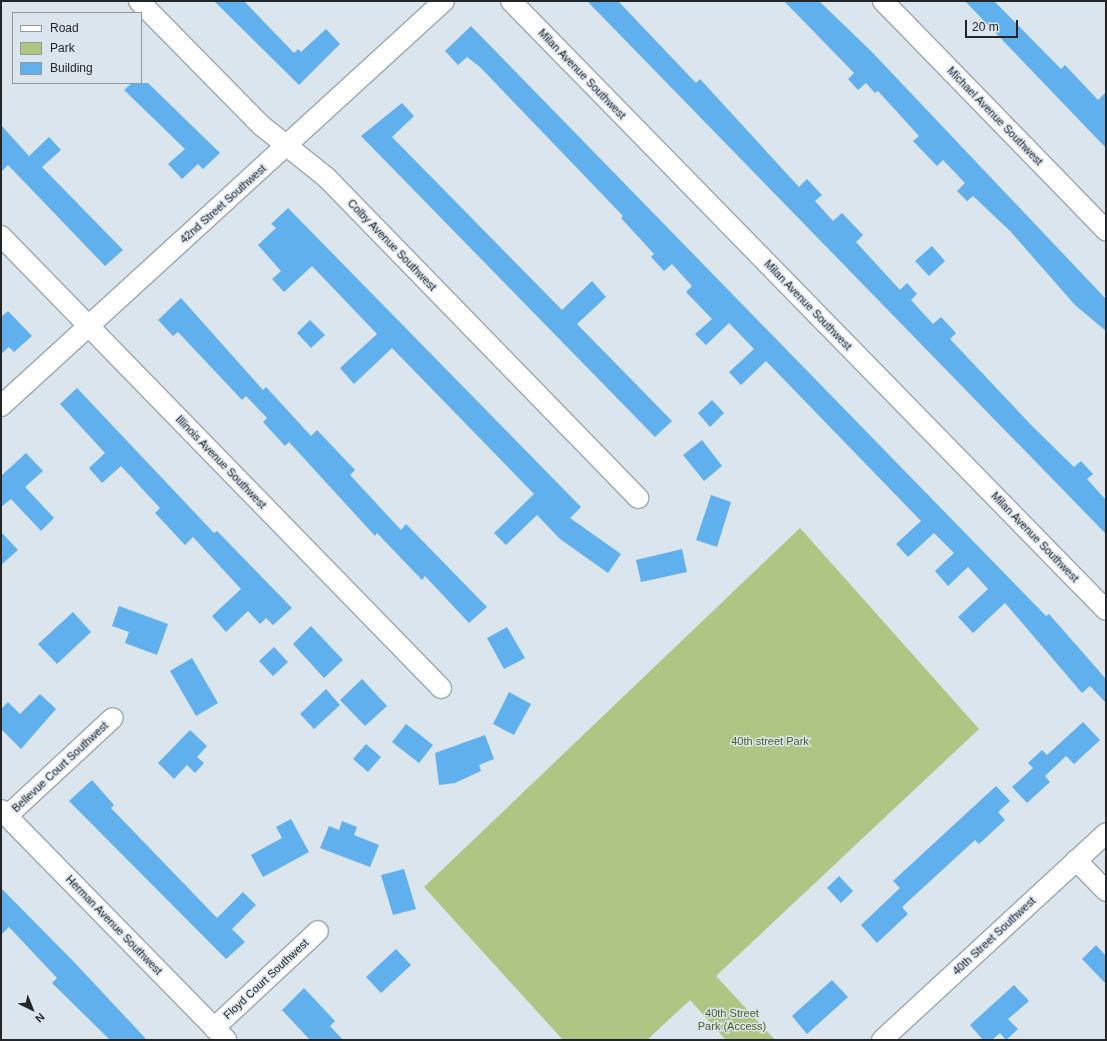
<!DOCTYPE html>
<html>
<head>
<meta charset="utf-8">
<style>
	body { margin:0 }
	#map { position:relative; width:1107px; height:1041px; overflow:hidden; background:#dbe5ee; font-family:Helvetica,sans-serif }
	div>[style] { position:absolute }
	[style*='--x'] { left:calc(var(--x)*1px); top:calc(var(--y)*1px); width:calc(var(--w)*1px); rotate:calc(var(--a)*1deg) }
	.green>* { inset:0; background:#afc583 }
	.building>* { inset:0; background:#61b0ee }
	.roads { filter:drop-shadow(1px 0 #9ea8b0) drop-shadow(-1px 0 #9ea8b0) drop-shadow(0 1px #9ea8b0) drop-shadow(0 -1px #9ea8b0) }
	.street>* { height:20px; margin:-10px; padding:0 10px; transform-origin:10px; border-radius:10px; background:#fff }
	span { translate:-50% -50%; white-space:nowrap; text-align:center; line-height:1.15; -webkit-text-stroke:3px #dbe5ee; paint-order:stroke }
	.street-label { font-size:11px; color:#222629 }
	.park-label { font-size:11px; color:#4c5e20 }
	.frame { position:absolute; inset:0; border:2px solid #222629; pointer-events:none }
	.legend { position:absolute; left:12px; top:12px; width:130px; height:72px; box-sizing:border-box; background:#dbe5ee; border:1px solid #91999f; margin:0; padding:5px 7px; list-style:none; font-size:12px; color:#222629 }
	.legend li { display:flex; align-items:center; gap:8px; height:20px }
	.legend b { width:20px; border:1px solid #91999f }
	.north { position:absolute; left:12px; top:989px; width:40px; height:40px; -webkit-text-stroke:3px #dbe5ee; paint-order:stroke; rotate:137deg; font-size:11px; font-weight:700; line-height:16px; text-align:center; color:#222629 }
	.north::after { content:''; display:block; margin:auto; width:14px; height:18px; background:#222629; clip-path:polygon(50% 0,100% 100%,50% 72%,0 100%) }
	.scale { position:absolute; left:965px; top:20px; width:53px; height:18px; box-sizing:border-box; border:2px solid #222629; border-top:0; padding-left:5px; font-size:12px; line-height:14px; white-space:nowrap; color:#222629; -webkit-text-stroke:3px #dbe5ee; paint-order:stroke }
</style>
</head>
<body>
<div id="map">
	<div class="green">
		<div style="clip-path:polygon(800px 528px,979px 729px,716px 976px,775px 1040px,726px 1040px,690px 1000px,647px 1040px,563px 1040px,424px 887px)"></div>
	</div>
	<div class="building">
		<div style="clip-path:polygon(214px 1px,244px 1px,294px 53px,298px 49px,301px 52px,326px 29px,340px 44px,299px 85px)"></div>
		<div style="clip-path:polygon(587px 1px,618px 1px,696px 83px,700px 79px,799px 187px,807px 179px,822px 195px,815px 201px,833px 221px,842px 213px,863px 235px,856px 242px,900px 290px,907px 283px,917px 294px,911px 300px,933px 324px,941px 317px,956px 333px,950px 339px,1033px 427px,1074px 467px,1081px 461px,1093px 474px,1087px 479px,1106px 500px,1106px 534px)"></div>
		<div style="clip-path:polygon(784px 1px,819px 1px,871px 51px,1106px 299px,1106px 331px,1075px 305px,1010px 231px,973px 196px,967px 201px,957px 191px,965px 183px,943px 160px,937px 166px,913px 141px,919px 136px,878px 91px,875px 93px,866px 83px,858px 90px,848px 79px,854px 73px)"></div>
		<div style="clip-path:polygon(965px 1px,994px 1px,1061px 69px,1065px 65px,1098px 100px,1106px 92px,1106px 148px)"></div>
		<div style="clip-path:polygon(471px 26px,1046px 616px,1049px 614px,1106px 679px,1106px 703px,1090px 686px,1082px 693px,1005px 603px,973px 633px,958px 617px,988px 589px,968px 567px,948px 586px,935px 571px,954px 553px,934px 533px,908px 557px,896px 544px,921px 521px,766px 361px,741px 385px,729px 372px,754px 349px,729px 323px,706px 345px,695px 334px,712px 319px,686px 292px,692px 286px,672px 264px,664px 271px,651px 257px,654px 254px,621px 218px,623px 216px,480px 67px,467px 57px,458px 65px,445px 51px)"></div>
		<div style="clip-path:polygon(132px 83px,148px 83px,220px 153px,203px 169px,198px 164px,182px 179px,168px 164px,185px 149px,124px 90px)"></div>
		<div style="clip-path:polygon(402px 103px,414px 116px,392px 137px,562px 310px,592px 281px,606px 297px,577px 324px,672px 421px,655px 437px,361px 136px)"></div>
		<div style="clip-path:polygon(1px 125px,29px 156px,49px 137px,61px 150px,42px 167px,123px 250px,105px 266px,8px 165px,1px 172px)"></div>
		<div style="clip-path:polygon(288px 208px,581px 507px,570px 518px,621px 554px,608px 573px,560px 539px,537px 515px,506px 545px,494px 533px,534px 494px,392px 348px,354px 384px,340px 368px,377px 334px,312px 266px,284px 292px,272px 279px,281px 271px,258px 245px,276px 228px,271px 224px)"></div>
		<div style="clip-path:polygon(932px 246px,945px 261px,929px 276px,915px 261px)"></div>
		<div style="clip-path:polygon(181px 298px,263px 390px,266px 387px,311px 436px,317px 430px,355px 470px,350px 475px,401px 530px,406px 524px,487px 607px,469px 623px,425px 576px,422px 580px,377px 533px,375px 536px,289px 442px,285px 446px,263px 422px,267px 418px,246px 396px,242px 400px,178px 332px,173px 336px,158px 320px)"></div>
		<div style="clip-path:polygon(8px 311px,32px 336px,14px 352px,9px 347px,1px 354px,1px 317px)"></div>
		<div style="clip-path:polygon(310px 320px,325px 335px,311px 348px,297px 333px)"></div>
		<div style="clip-path:polygon(77px 388px,214px 533px,217px 531px,292px 608px,273px 625px,266px 618px,260px 624px,248px 611px,226px 632px,212px 616px,241px 589px,193px 537px,185px 545px,155px 513px,160px 508px,121px 466px,102px 483px,89px 468px,105px 453px,60px 404px)"></div>
		<div style="clip-path:polygon(712px 400px,724px 413px,710px 427px,698px 413px)"></div>
		<div style="clip-path:polygon(702px 440px,722px 466px,704px 481px,683px 455px)"></div>
		<div style="clip-path:polygon(26px 453px,43px 471px,25px 487px,54px 518px,41px 531px,11px 499px,1px 507px,1px 476px)"></div>
		<div style="clip-path:polygon(711px 495px,731px 502px,717px 547px,696px 540px)"></div>
		<div style="clip-path:polygon(1px 532px,18px 550px,1px 565px)"></div>
		<div style="clip-path:polygon(682px 549px,687px 572px,641px 582px,636px 560px)"></div>
		<div style="clip-path:polygon(119px 606px,168px 624px,157px 655px,125px 643px,129px 632px,112px 626px)"></div>
		<div style="clip-path:polygon(73px 612px,91px 632px,57px 664px,38px 644px)"></div>
		<div style="clip-path:polygon(311px 626px,343px 660px,324px 678px,293px 644px)"></div>
		<div style="clip-path:polygon(507px 627px,525px 658px,504px 669px,487px 638px)"></div>
		<div style="clip-path:polygon(274px 647px,288px 662px,273px 676px,259px 661px)"></div>
		<div style="clip-path:polygon(192px 658px,218px 703px,196px 716px,170px 671px)"></div>
		<div style="clip-path:polygon(362px 679px,387px 706px,365px 726px,340px 700px)"></div>
		<div style="clip-path:polygon(326px 689px,340px 705px,314px 729px,300px 714px)"></div>
		<div style="clip-path:polygon(509px 692px,531px 704px,514px 735px,493px 724px)"></div>
		<div style="clip-path:polygon(40px 694px,56px 709px,21px 749px,1px 729px,1px 709px,8px 702px,20px 714px)"></div>
		<div style="clip-path:polygon(1083px 722px,1100px 740px,1074px 764px,1066px 756px,1045px 776px,1050px 782px,1027px 803px,1012px 787px,1033px 768px,1028px 763px,1042px 750px,1047px 755px)"></div>
		<div style="clip-path:polygon(406px 724px,433px 745px,419px 763px,392px 742px)"></div>
		<div style="clip-path:polygon(190px 730px,207px 746px,197px 757px,204px 763px,195px 773px,187px 765px,174px 779px,158px 763px)"></div>
		<div style="clip-path:polygon(485px 735px,494px 759px,479px 765px,481px 771px,455px 783px,439px 785px,435px 753px)"></div>
		<div style="clip-path:polygon(366px 744px,381px 757px,368px 772px,353px 759px)"></div>
		<div style="clip-path:polygon(92px 780px,114px 805px,111px 808px,217px 918px,243px 892px,256px 905px,232px 929px,245px 942px,226px 959px,69px 801px)"></div>
		<div style="clip-path:polygon(996px 786px,1010px 801px,998px 812px,1005px 820px,979px 844px,975px 840px,902px 907px,908px 914px,877px 943px,861px 925px,900px 888px,893px 881px)"></div>
		<div style="clip-path:polygon(291px 819px,309px 852px,263px 877px,251px 855px,282px 838px,276px 827px)"></div>
		<div style="clip-path:polygon(342px 821px,357px 827px,354px 835px,379px 845px,370px 867px,320px 848px,329px 826px,339px 830px)"></div>
		<div style="clip-path:polygon(404px 869px,416px 909px,393px 915px,381px 875px)"></div>
		<div style="clip-path:polygon(839px 876px,853px 891px,841px 903px,827px 888px)"></div>
		<div style="clip-path:polygon(1px 888px,74px 962px,147px 1040px,110px 1040px,52px 983px,57px 978px,9px 927px,1px 935px)"></div>
		<div style="clip-path:polygon(1096px 945px,1106px 956px,1106px 984px,1082px 959px)"></div>
		<div style="clip-path:polygon(396px 949px,411px 965px,381px 993px,366px 977px)"></div>
		<div style="clip-path:polygon(832px 980px,848px 997px,807px 1034px,792px 1016px)"></div>
		<div style="clip-path:polygon(1014px 985px,1029px 1001px,1008px 1019px,1018px 1029px,1006px 1040px,1000px 1033px,992px 1040px,983px 1040px,970px 1025px)"></div>
		<div style="clip-path:polygon(304px 988px,335px 1021px,330px 1026px,343px 1040px,310px 1040px,282px 1010px)"></div>
	</div>
	<div class="roads">
		<div class="street">
			<div style="--x:139;--y:1;--w:175;--a:45.5"></div>
			<div style="--x:262;--y:126;--w:82;--a:38.6"></div>
			<div style="--x:326;--y:177;--w:448;--a:45.8"></div>
			<div style="--x:511;--y:1;--w:851;--a:45.67"></div>
			<div style="--x:883;--y:1;--w:320;--a:45.8"></div>
			<div style="--x:1;--y:236;--w:631;--a:45.77"></div>
			<div style="--x:1;--y:406;--w:600;--a:-42.43"></div>
			<div style="--x:1;--y:810;--w:322;--a:45.6"></div>
			<div style="--x:7;--y:816;--w:144;--a:-42.8"></div>
			<div style="--x:1076;--y:860;--w:43;--a:45.9"></div>
			<div style="--x:214;--y:1028;--w:142;--a:-43"></div>
			<div style="--x:882;--y:1040;--w:305;--a:-42.7"></div>
		</div>
	</div>
	<div class="street-label">
		<span style="left:582px;top:74px;rotate:46deg">Milan Avenue Southwest</span>
		<span style="left:995px;top:116px;rotate:46deg">Michael Avenue Southwest</span>
		<span style="left:223px;top:204px;rotate:-42deg">42nd Street Southwest</span>
		<span style="left:392px;top:245px;rotate:46deg">Colby Avenue Southwest</span>
		<span style="left:808px;top:305px;rotate:46deg">Milan Avenue Southwest</span>
		<span style="left:221px;top:462px;rotate:46deg">Illinois Avenue Southwest</span>
		<span style="left:1035px;top:537px;rotate:46deg">Milan Avenue Southwest</span>
		<span style="left:60px;top:767px;rotate:-43deg">Bellevue Court Southwest</span>
		<span style="left:114px;top:925px;rotate:46deg">Herman Avenue Southwest</span>
		<span style="left:994px;top:936px;rotate:-43deg">40th Street Southwest</span>
		<span style="left:266px;top:979px;rotate:-43deg">Floyd Court Southwest</span>
	</div>
	<div class="park-label">
		<span style="left:770px;top:741px">40th street Park</span>
		<span style="left:732px;top:1020px">40th Street<br>Park (Access)</span>
	</div>
	<div class="frame"></div>
	<ul class="legend">
	<li><b style="height:5px;background:#fff"></b>Road</li>
	<li><b style="height:11px;background:#afc583"></b>Park</li>
	<li><b style="height:11px;background:#61b0ee"></b>Building</li>
	</ul>
	<div class="north">N</div>
	<div class="scale">20 m</div>
</div>
</body>
</html>
